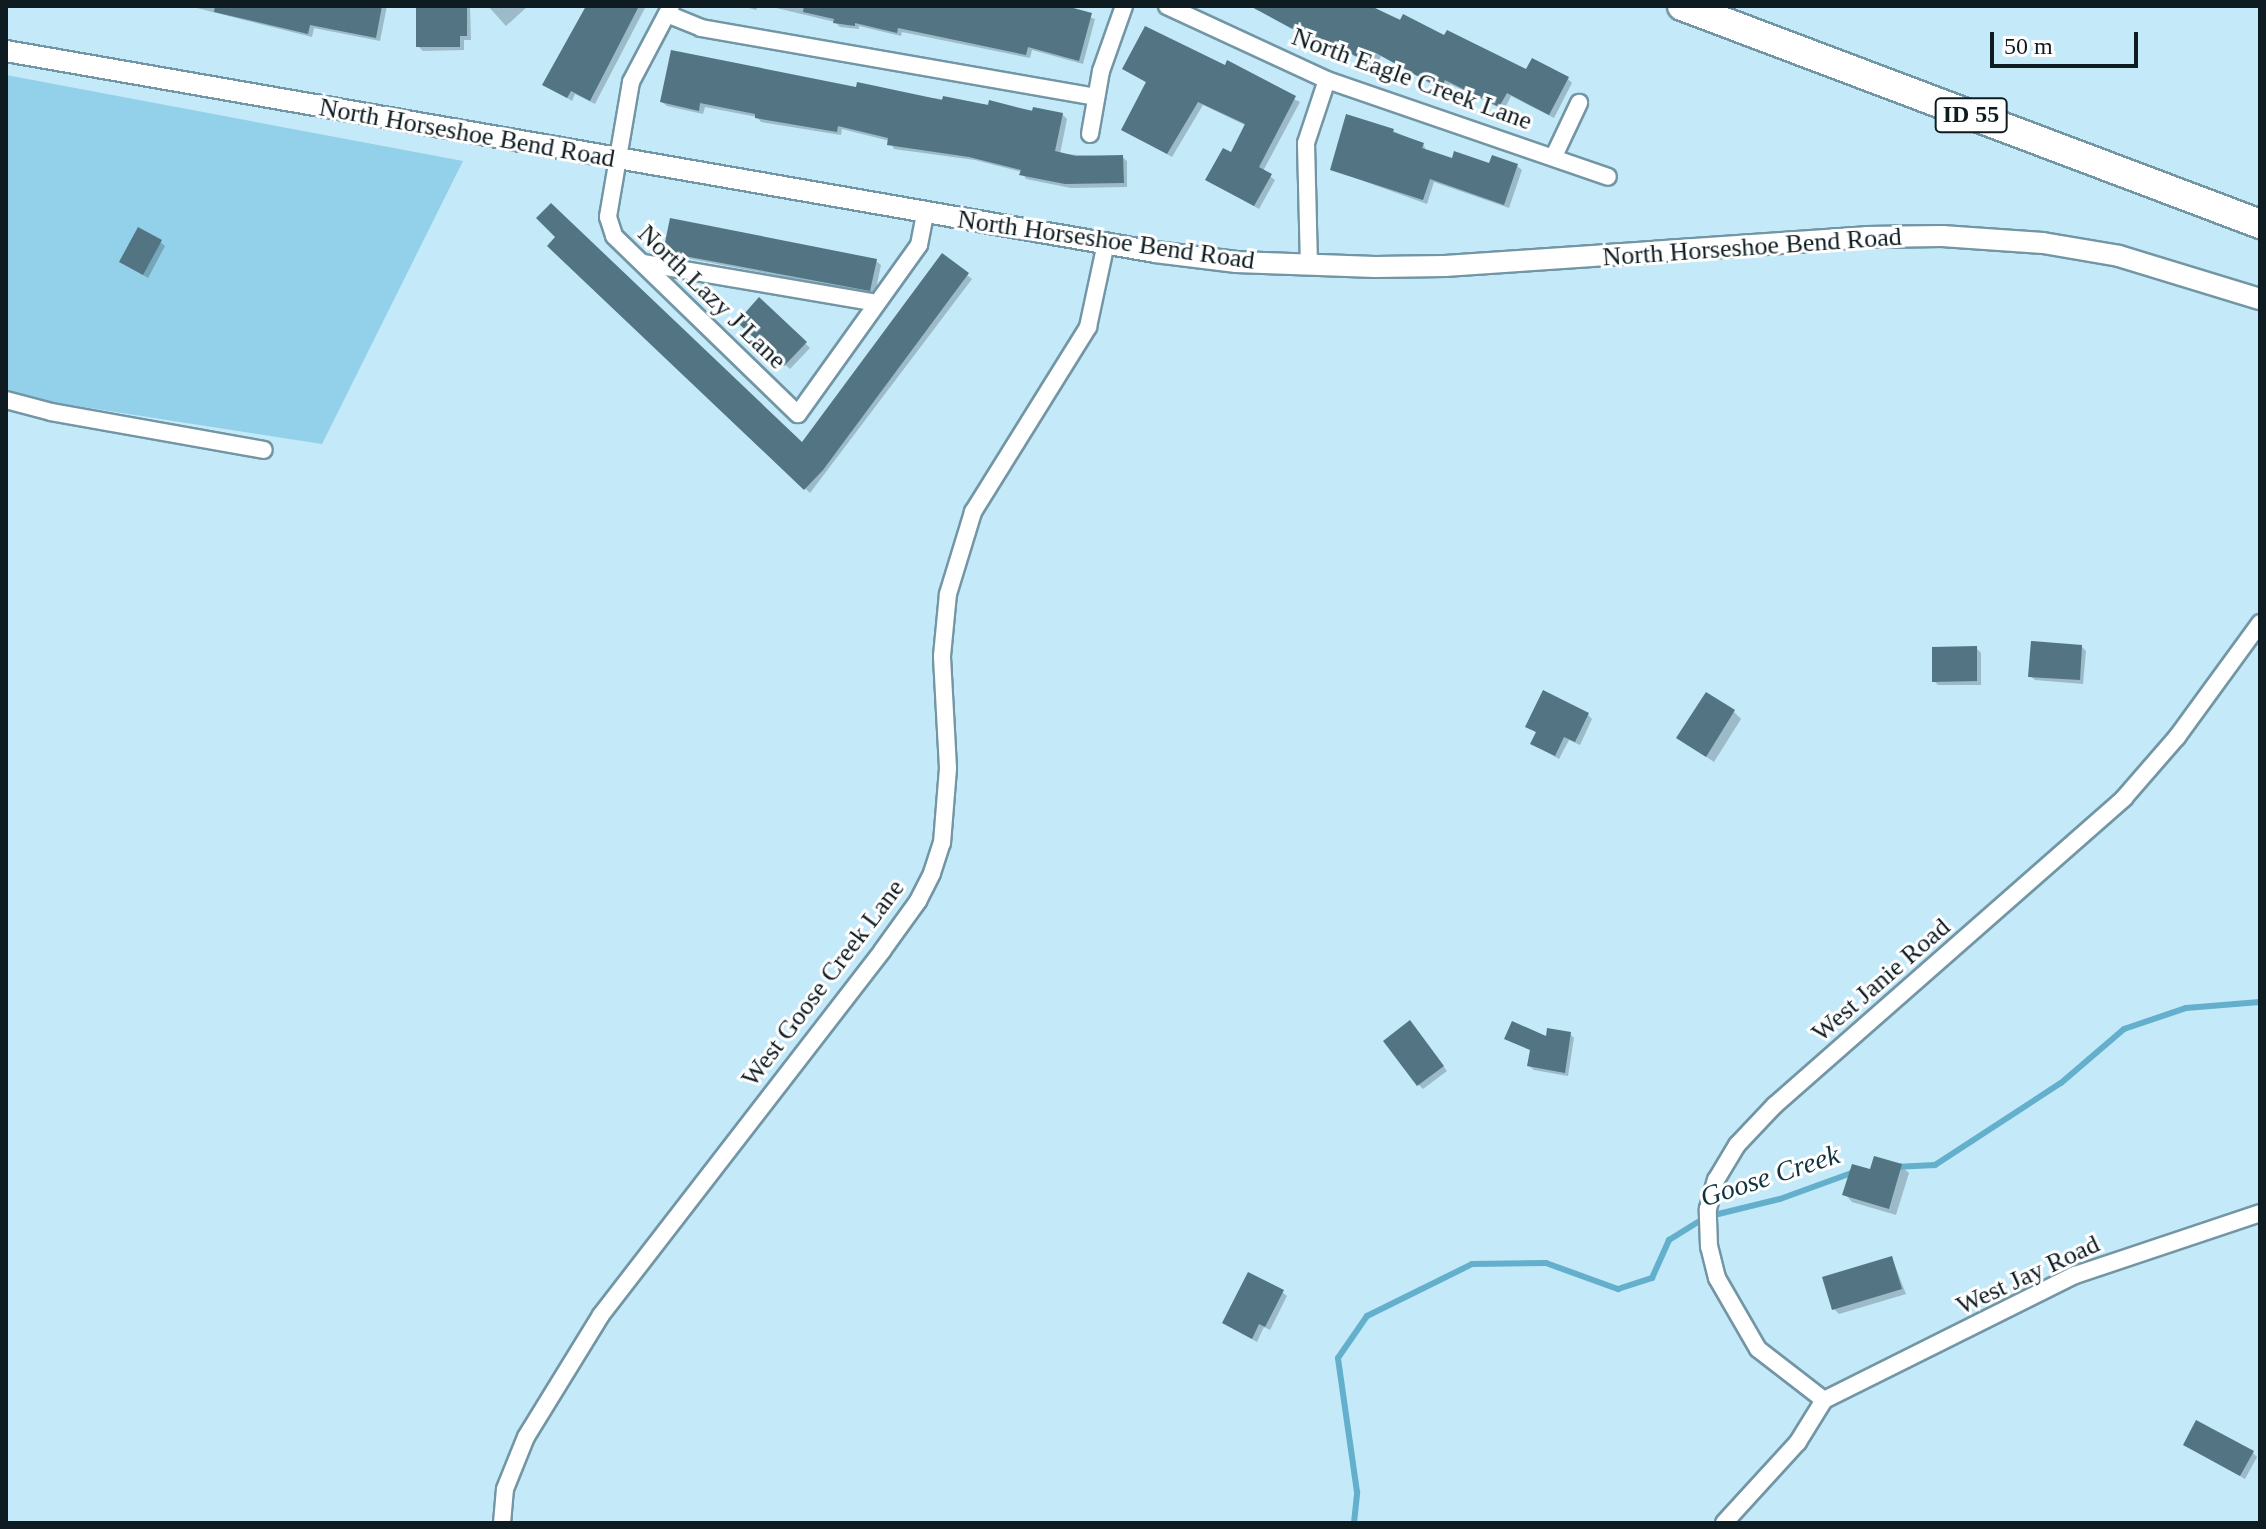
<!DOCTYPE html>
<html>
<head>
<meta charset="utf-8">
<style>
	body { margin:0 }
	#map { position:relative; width:2266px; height:1529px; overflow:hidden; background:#c4e9f9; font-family:"Times New Roman",serif }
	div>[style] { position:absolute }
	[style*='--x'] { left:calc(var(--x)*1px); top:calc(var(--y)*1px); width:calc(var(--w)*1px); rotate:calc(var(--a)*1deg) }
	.green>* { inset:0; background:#93d0e9 }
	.shadow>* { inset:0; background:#0003 }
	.stream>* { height:6px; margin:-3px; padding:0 3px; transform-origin:3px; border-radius:3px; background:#63afcc }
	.building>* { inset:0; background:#537583 }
	.roads { filter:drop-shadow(2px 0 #7396a5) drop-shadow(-2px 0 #7396a5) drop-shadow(0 2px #7396a5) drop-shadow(0 -2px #7396a5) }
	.minor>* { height:16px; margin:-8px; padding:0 8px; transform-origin:8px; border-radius:8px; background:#fff }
	.tertiary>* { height:20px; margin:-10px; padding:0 10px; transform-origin:10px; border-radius:10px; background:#fff }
	.trunk>* { height:28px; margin:-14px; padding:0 14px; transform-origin:14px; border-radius:14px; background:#fff }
	span { translate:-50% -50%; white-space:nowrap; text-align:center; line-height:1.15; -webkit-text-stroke:6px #fff; paint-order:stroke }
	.shield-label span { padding:2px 6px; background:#fff; border:2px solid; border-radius:6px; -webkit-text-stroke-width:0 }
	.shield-label { font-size:24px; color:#0e1c22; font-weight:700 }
	.street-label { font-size:26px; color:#0e1c22 }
	.water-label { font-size:28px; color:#103340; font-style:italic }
	.frame { position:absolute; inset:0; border:8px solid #0e1c22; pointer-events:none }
	.scale { position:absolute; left:1990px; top:32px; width:148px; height:36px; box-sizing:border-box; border:4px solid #0e1c22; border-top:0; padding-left:10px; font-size:24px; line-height:28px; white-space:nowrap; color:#0e1c22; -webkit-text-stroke:6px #fff; paint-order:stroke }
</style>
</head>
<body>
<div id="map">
	<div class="green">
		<div style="clip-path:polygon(6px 75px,463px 161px,322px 444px,38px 400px,6px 389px)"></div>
	</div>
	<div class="shadow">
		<div style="clip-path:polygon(189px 6px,387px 6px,380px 41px,314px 28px,312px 37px)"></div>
		<div style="clip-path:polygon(418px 6px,470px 6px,471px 40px,464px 40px,464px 50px,423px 51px,418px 46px)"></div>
		<div style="clip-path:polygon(488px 6px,528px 6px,506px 26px)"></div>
		<div style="clip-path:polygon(588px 6px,646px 6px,595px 104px,575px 94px,572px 101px,545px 84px)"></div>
		<div style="clip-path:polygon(742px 6px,758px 6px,756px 10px)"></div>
		<div style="clip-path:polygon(768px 6px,1058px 6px,1095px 19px,1083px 64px,1032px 50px,1030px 58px,902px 32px,901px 36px,859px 26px,859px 29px,840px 27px,835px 22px)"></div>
		<div style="clip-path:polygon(1250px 6px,1367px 6px,1527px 71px,1568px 79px,1572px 83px,1554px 118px,1511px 96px,1504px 110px,1450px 84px,1446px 92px,1381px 56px,1376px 67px,1335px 46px,1332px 51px)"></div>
		<div style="clip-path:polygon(1226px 68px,1300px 102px,1263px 171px,1275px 180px,1259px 209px,1208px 180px,1232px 155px,1247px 126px,1203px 105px,1172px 157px,1123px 129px,1147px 83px,1124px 69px)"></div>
		<div style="clip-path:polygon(858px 89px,1062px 114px,1067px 119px,1060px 154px,1122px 157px,1127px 161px,1127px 187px,1071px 188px,1026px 179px,1022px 172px,975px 160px,894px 149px,890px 141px,842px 129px,841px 135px,761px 122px,757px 117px,705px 107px,703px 114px,667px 106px,662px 102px)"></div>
		<div style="clip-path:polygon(1393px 131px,1423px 144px,1427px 152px,1453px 160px,1517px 166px,1522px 170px,1509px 208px,1434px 182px,1427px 204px,1333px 170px)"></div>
		<div style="clip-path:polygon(558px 237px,802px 445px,967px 275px,972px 279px,810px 493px,550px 246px)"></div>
		<div style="clip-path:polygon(160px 242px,165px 246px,148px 278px,122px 262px)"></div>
		<div style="clip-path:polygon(665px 251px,876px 261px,881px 265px,875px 294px,670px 255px)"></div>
		<div style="clip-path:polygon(760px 300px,810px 348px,790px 369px,739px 322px)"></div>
		<div style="clip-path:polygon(2082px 647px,2086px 651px,2083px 684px,2035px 680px,2030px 676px)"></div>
		<div style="clip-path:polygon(1976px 648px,1981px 653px,1981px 685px,1938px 685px,1934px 681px)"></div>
		<div style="clip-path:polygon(1734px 712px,1741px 719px,1714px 762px,1679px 738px)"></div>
		<div style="clip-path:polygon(1588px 715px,1592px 719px,1580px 745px,1569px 740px,1559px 759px,1533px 744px,1538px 734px,1528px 726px)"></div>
		<div style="clip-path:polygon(1414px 1027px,1447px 1071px,1423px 1089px,1419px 1085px)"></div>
		<div style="clip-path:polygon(1570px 1034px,1574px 1038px,1568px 1076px,1534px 1070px,1529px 1066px,1532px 1051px,1506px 1038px,1548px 1039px)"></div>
		<div style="clip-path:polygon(1901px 1166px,1909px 1173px,1896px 1215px,1852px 1202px,1845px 1194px)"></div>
		<div style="clip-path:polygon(1892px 1258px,1906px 1294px,1839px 1314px,1834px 1309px)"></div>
		<div style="clip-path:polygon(1282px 1292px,1287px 1296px,1270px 1330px,1264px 1327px,1257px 1342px,1224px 1323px)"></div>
		<div style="clip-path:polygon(2185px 1445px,2252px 1452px,2257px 1457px,2245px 1479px)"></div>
	</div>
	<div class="stream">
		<div style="--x:1895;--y:1167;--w:40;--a:-2.9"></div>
		<div style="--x:1935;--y:1165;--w:150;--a:-33.1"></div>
		<div style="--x:2061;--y:1083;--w:83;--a:-40.6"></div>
		<div style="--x:2124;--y:1029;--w:65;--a:-18.7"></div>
		<div style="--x:2186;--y:1008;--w:74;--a:-4.6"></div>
		<div style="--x:1354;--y:1523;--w:31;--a:-84"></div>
		<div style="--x:1357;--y:1492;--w:135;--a:-98.1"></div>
		<div style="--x:1338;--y:1358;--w:51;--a:-55.4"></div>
		<div style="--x:1367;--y:1316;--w:117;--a:-26.3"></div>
		<div style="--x:1472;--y:1264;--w:74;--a:-0.8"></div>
		<div style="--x:1546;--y:1263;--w:77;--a:19.9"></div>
		<div style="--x:1618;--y:1289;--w:36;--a:-18"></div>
		<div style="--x:1652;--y:1278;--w:42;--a:-65.9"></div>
		<div style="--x:1669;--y:1240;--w:44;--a:-31.9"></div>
		<div style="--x:1706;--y:1217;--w:76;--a:-13.7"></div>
		<div style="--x:1780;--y:1199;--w:82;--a:-20"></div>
	</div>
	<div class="building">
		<div style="clip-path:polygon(215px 6px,382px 6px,376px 38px,310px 25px,308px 34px,214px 12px)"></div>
		<div style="clip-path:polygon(416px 6px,467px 6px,467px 36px,460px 36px,460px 47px,416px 47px)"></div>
		<div style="clip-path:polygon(586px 6px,639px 6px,590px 101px,571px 91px,567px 98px,542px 85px)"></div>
		<div style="clip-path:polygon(804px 6px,1066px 6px,1092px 13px,1079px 61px,1028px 47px,1026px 55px,898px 28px,897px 33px,855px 23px,855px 26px,833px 23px,834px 19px,803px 12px)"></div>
		<div style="clip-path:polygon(1250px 6px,1371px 6px,1400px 20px,1403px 14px,1444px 35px,1447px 30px,1526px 69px,1532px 58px,1569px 77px,1549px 115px,1507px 93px,1499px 107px,1445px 80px,1441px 89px,1376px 53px,1371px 64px,1330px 43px,1328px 48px)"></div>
		<div style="clip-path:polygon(1145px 26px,1225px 65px,1227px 60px,1296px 96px,1259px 167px,1272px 174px,1254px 206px,1205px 180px,1223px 148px,1231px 152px,1245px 124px,1198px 102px,1167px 154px,1121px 130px,1146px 82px,1122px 69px)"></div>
		<div style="clip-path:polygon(671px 50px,856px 87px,857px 82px,942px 100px,943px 96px,988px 105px,989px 100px,1032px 111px,1033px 107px,1063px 113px,1055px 151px,1076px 156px,1123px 155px,1124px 183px,1065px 184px,1019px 175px,1021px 170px,969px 157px,887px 145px,888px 138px,838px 126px,837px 132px,755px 118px,755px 114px,700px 103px,699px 111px,660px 102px)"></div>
		<div style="clip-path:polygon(1346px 114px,1394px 129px,1393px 132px,1424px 143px,1422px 148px,1452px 158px,1454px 151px,1489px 163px,1492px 155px,1518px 164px,1504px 205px,1430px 179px,1423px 200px,1330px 170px)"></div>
		<div style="clip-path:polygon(551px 203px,802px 442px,942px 253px,969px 273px,823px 470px,804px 490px,547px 246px,555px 237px,536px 218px)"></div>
		<div style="clip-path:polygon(670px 218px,877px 259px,870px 291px,663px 252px)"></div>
		<div style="clip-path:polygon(138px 227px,162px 240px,143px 275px,119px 262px)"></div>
		<div style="clip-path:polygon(759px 297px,807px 342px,784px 366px,737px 322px)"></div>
		<div style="clip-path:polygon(2031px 641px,2082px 645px,2080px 680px,2028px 677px)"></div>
		<div style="clip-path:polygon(1977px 646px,1977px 681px,1932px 682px,1932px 647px)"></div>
		<div style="clip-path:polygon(1543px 690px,1589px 713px,1575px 742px,1564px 737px,1555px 756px,1530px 744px,1536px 732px,1525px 727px)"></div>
		<div style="clip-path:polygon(1706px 692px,1735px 710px,1706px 757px,1676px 738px)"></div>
		<div style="clip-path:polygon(1410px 1020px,1444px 1066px,1417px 1086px,1383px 1041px)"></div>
		<div style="clip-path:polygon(1512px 1021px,1546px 1036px,1547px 1028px,1571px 1032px,1565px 1073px,1527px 1066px,1530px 1050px,1504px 1039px)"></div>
		<div style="clip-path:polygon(1874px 1156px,1902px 1164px,1889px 1209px,1842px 1195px,1852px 1164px,1870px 1169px)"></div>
		<div style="clip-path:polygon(1892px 1256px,1902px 1289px,1832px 1310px,1822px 1277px)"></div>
		<div style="clip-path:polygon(1248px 1272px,1284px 1290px,1265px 1327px,1259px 1324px,1252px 1339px,1222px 1323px)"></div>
		<div style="clip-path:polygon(2196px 1420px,2254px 1451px,2240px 1476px,2183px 1445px)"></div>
	</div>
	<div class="roads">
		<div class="minor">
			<div style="--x:671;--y:6;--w:86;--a:117.8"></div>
			<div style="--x:631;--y:82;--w:137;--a:99.7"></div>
			<div style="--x:608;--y:217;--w:20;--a:72"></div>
			<div style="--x:614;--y:236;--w:256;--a:44.1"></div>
			<div style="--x:798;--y:414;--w:208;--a:-54.4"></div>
			<div style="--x:919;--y:245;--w:33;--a:-79"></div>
			<div style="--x:1167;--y:6;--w:176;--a:24.8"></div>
			<div style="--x:1327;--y:80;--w:297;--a:19"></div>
			<div style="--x:667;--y:14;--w:37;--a:22"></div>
			<div style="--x:701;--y:28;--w:401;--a:9.9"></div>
			<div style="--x:1090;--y:134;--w:64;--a:-80.1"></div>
			<div style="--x:1101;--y:71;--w:69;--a:-70.5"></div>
			<div style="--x:1554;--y:156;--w:59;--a:-64.7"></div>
			<div style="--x:643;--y:263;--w:237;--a:9.7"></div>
			<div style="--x:1309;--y:266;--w:123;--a:-91.4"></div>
			<div style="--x:1306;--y:143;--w:66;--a:-71.6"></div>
			<div style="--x:6;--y:400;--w:47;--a:14.9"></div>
			<div style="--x:51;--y:412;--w:216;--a:10.1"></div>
			<div style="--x:1824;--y:1400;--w:83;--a:-142.3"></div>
			<div style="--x:1758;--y:1349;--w:82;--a:-120"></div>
			<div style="--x:1717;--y:1278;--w:32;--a:-104"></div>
			<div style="--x:1709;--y:1247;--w:38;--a:-92"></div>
			<div style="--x:1708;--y:1209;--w:30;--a:-75"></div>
			<div style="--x:1716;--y:1180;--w:41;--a:-59"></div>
			<div style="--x:1737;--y:1145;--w:55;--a:-46.5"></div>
			<div style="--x:1775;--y:1105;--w:465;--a:-41.3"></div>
			<div style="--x:2124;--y:798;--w:81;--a:-49"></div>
			<div style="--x:2177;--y:737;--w:141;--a:-53.9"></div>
			<div style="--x:1824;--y:1400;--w:280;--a:-26.5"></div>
			<div style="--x:2075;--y:1275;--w:195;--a:-18.5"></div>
			<div style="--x:502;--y:1523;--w:34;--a:-85"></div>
			<div style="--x:505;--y:1489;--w:56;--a:-68"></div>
			<div style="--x:526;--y:1437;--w:143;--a:-58.4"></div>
			<div style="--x:601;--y:1315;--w:460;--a:-52.3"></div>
			<div style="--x:882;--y:951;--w:62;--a:-54.2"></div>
			<div style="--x:918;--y:901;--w:31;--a:-63"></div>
			<div style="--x:932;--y:873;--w:32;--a:-72"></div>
			<div style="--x:942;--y:843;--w:75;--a:-85.4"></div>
			<div style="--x:948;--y:768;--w:112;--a:-93.1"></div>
			<div style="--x:942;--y:656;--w:62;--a:-84.5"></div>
			<div style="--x:948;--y:594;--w:86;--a:-73"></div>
			<div style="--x:973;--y:512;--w:218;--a:-58.1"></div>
			<div style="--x:1088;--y:327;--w:86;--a:-77.9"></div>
			<div style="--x:1724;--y:1523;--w:110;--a:-47.6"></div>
			<div style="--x:1798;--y:1442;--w:49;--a:-58.2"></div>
		</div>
		<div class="tertiary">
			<div style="--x:6;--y:51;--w:1166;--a:9.92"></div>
			<div style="--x:1155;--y:252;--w:82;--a:7"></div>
			<div style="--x:1236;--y:262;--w:139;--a:2.1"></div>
			<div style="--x:1375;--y:267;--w:70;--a:-0.8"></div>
			<div style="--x:1445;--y:266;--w:422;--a:-3.9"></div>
			<div style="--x:1866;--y:237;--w:76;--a:-0.8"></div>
			<div style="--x:1942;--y:236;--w:101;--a:4"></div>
			<div style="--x:2043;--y:243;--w:77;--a:9.7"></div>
			<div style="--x:2119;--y:256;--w:147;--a:17"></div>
		</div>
		<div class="trunk">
			<div style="--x:1682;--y:6;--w:618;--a:20.66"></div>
		</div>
	</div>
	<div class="shield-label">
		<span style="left:1971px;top:115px">ID 55</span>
	</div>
	<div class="street-label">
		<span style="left:1412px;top:79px;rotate:20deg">North Eagle Creek Lane</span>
		<span style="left:467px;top:133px;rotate:10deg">North Horseshoe Bend Road</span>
		<span style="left:1106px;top:240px;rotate:8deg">North Horseshoe Bend Road</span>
		<span style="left:1752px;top:247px;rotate:-4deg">North Horseshoe Bend Road</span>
		<span style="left:712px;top:297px;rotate:44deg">North Lazy J Lane</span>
		<span style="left:1881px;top:980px;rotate:-41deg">West Janie Road</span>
		<span style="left:823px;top:983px;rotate:-53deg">West Goose Creek Lane</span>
		<span style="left:2028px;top:1275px;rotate:-25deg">West Jay Road</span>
	</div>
	<div class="water-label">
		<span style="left:1770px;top:1176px;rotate:-18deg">Goose Creek</span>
	</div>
	<div class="frame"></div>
	<div class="scale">50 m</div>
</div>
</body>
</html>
